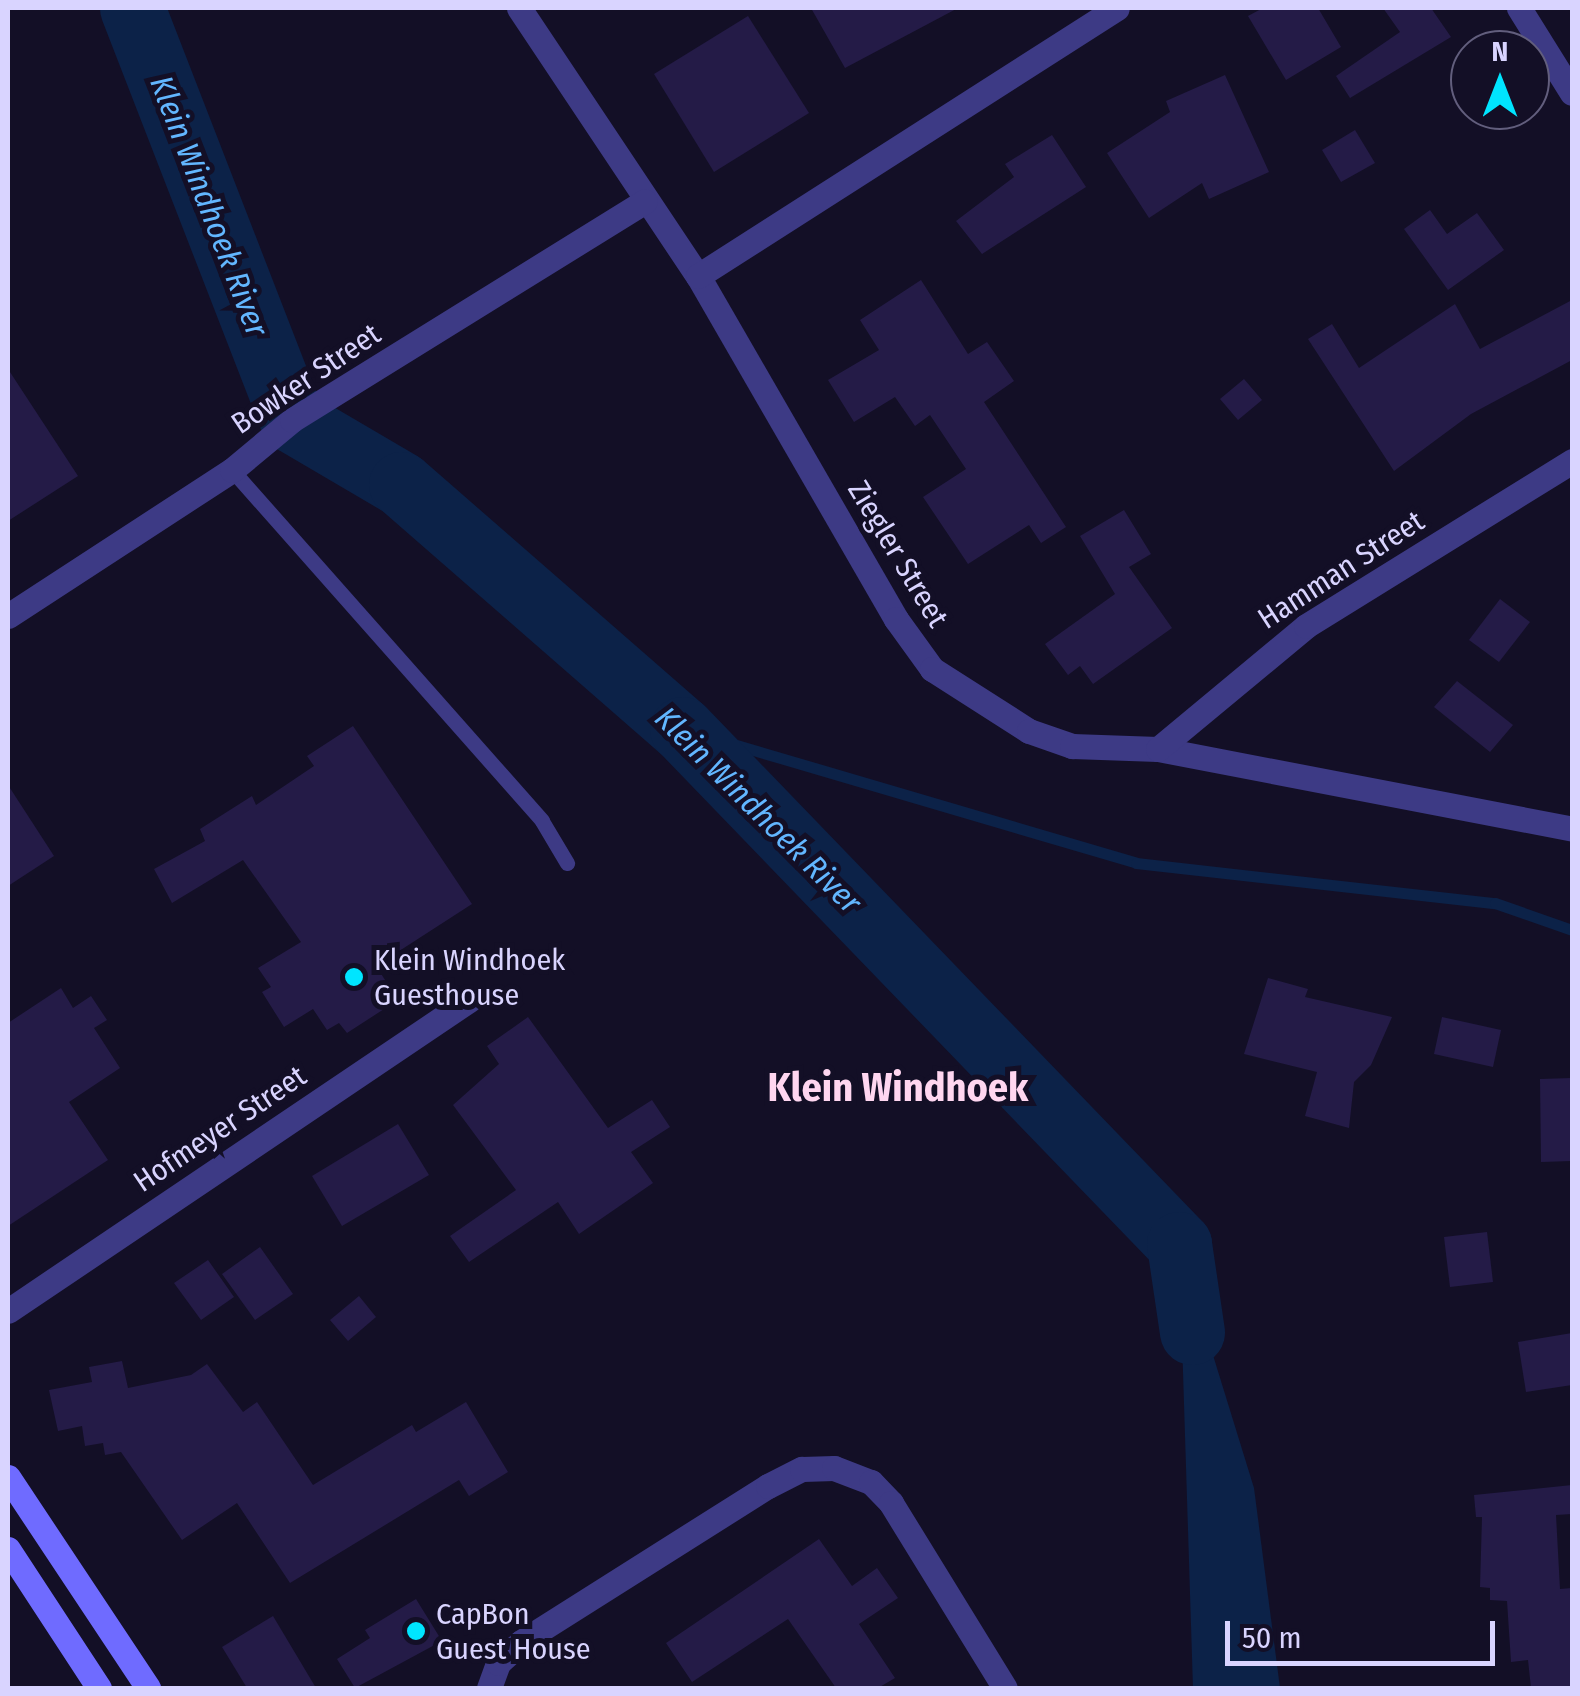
<!DOCTYPE html>
<html>
<head>
<meta charset="utf-8">
<style>
	body { margin:0 }
	#map { position:relative; width:1580px; height:1696px; overflow:hidden; background:#130f26; font-family:"Fira Sans Condensed",sans-serif }
	div>[style] { position:absolute }
	[style*='--x'] { left:calc(var(--x)*1px); top:calc(var(--y)*1px); width:calc(var(--w)*1px); rotate:calc(var(--a)*1deg) }
	.water>* { inset:0; background:#0c2248 }
	.stream>* { height:11px; margin:-5.5px; padding:0 5.5px; transform-origin:5.5px; border-radius:5.5px; background:#0c2248 }
	.river>* { height:65px; margin:-32.5px; padding:0 32.5px; transform-origin:32.5px; border-radius:32.5px; background:#0c2248 }
	.building>* { inset:0; background:#241b47 }
	.lane>* { height:15px; margin:-7.5px; padding:0 7.5px; transform-origin:7.5px; border-radius:7.5px; background:#3d3a85 }
	.street>* { height:25px; margin:-12.5px; padding:0 12.5px; transform-origin:12.5px; border-radius:12.5px; background:#3d3a85 }
	.secondary>* { height:25px; margin:-12.5px; padding:0 12.5px; transform-origin:12.5px; border-radius:12.5px; background:#6f6bff }
	.dots>* { width:28px; height:28px; translate:-50% -50%; box-sizing:border-box; border:5px solid #130f26; border-radius:50% }
	span { translate:-50% -50%; white-space:nowrap; text-align:center; line-height:1.15; -webkit-text-stroke:10px #130f26; paint-order:stroke }
	.street-label { font-size:30px; color:#d9d4ff }
	.poi-label { font-size:30px; color:#d9d4ff }
	.left { translate:0 -50%; text-align:left }
	.water-label { font-size:32px; color:#62b6ff; font-style:italic }
	.district-label { font-size:40px; color:#ffd6f0; font-weight:700 }
	.frame { position:absolute; inset:0; border:10px solid #d9d4ff; pointer-events:none }
	.north { position:absolute; left:1450px; top:30px; width:100px; height:100px; box-sizing:border-box; background:#130f26; border:2px solid #625e7d; border-radius:50%; rotate:0deg; font-size:28px; font-weight:700; line-height:40px; text-align:center; color:#d9d4ff }
	.north::after { content:''; display:block; margin:auto; width:35px; height:45px; background:#00e5ff; clip-path:polygon(50% 0,100% 100%,50% 72%,0 100%) }
	.scale { position:absolute; left:1225px; top:1621px; width:270px; height:45px; box-sizing:border-box; border:5px solid #d9d4ff; border-top:0; padding-left:12px; font-size:30px; line-height:35px; white-space:nowrap; color:#d9d4ff; -webkit-text-stroke:8px #130f26; paint-order:stroke }
</style>
</head>
<body>
<div id="map">
	<div class="water">
		<div style="clip-path:polygon(1179px 1245px,1254px 1488px,1280px 1688px,1193px 1688px)"></div>
	</div>
	<div class="stream">
		<div style="--x:682;--y:729;--w:473;--a:16.4"></div>
		<div style="--x:1136;--y:863;--w:361;--a:6.4"></div>
		<div style="--x:1495;--y:903;--w:82;--a:19.3"></div>
	</div>
	<div class="river">
		<div style="--x:132;--y:8;--w:442;--a:68.8"></div>
		<div style="--x:292;--y:420;--w:126;--a:30.4"></div>
		<div style="--x:401;--y:484;--w:373;--a:41.1"></div>
		<div style="--x:682;--y:729;--w:716;--a:46.02"></div>
		<div style="--x:1179;--y:1244;--w:89;--a:81.6"></div>
	</div>
	<div class="building">
		<div style="clip-path:polygon(811px 8px,958px 8px,845px 68px)"></div>
		<div style="clip-path:polygon(1263px 8px,1318px 8px,1341px 47px,1286px 80px,1248px 16px)"></div>
		<div style="clip-path:polygon(1383px 8px,1431px 8px,1451px 37px,1350px 98px,1336px 76px,1400px 32px)"></div>
		<div style="clip-path:polygon(748px 16px,809px 113px,714px 172px,654px 74px)"></div>
		<div style="clip-path:polygon(1225px 75px,1269px 172px,1209px 199px,1202px 183px,1149px 218px,1107px 153px,1170px 112px,1166px 101px)"></div>
		<div style="clip-path:polygon(1355px 130px,1375px 163px,1341px 182px,1322px 150px)"></div>
		<div style="clip-path:polygon(1052px 135px,1086px 187px,982px 254px,956px 221px,1014px 177px,1005px 164px)"></div>
		<div style="clip-path:polygon(1430px 210px,1447px 234px,1477px 213px,1504px 250px,1448px 290px,1404px 229px)"></div>
		<div style="clip-path:polygon(921px 280px,968px 354px,987px 342px,1014px 381px,984px 402px,1066px 527px,1041px 543px,1029px 525px,968px 564px,923px 497px,966px 469px,930px 415px,915px 426px,895px 397px,854px 422px,828px 380px,879px 350px,860px 320px)"></div>
		<div style="clip-path:polygon(1572px 300px,1572px 360px,1471px 414px,1394px 471px,1308px 339px,1332px 324px,1359px 368px,1455px 304px,1480px 349px)"></div>
		<div style="clip-path:polygon(8px 369px,78px 476px,8px 521px)"></div>
		<div style="clip-path:polygon(1244px 379px,1262px 400px,1238px 420px,1220px 399px)"></div>
		<div style="clip-path:polygon(1124px 510px,1151px 554px,1129px 567px,1172px 628px,1093px 684px,1080px 666px,1068px 675px,1045px 644px,1115px 594px,1080px 536px)"></div>
		<div style="clip-path:polygon(1500px 599px,1530px 622px,1499px 662px,1469px 640px)"></div>
		<div style="clip-path:polygon(1457px 681px,1513px 725px,1490px 752px,1434px 707px)"></div>
		<div style="clip-path:polygon(353px 726px,472px 904px,376px 966px,398px 1000px,347px 1033px,339px 1023px,327px 1030px,313px 1009px,284px 1027px,262px 992px,271px 987px,258px 968px,301px 942px,243px 860px,172px 903px,154px 869px,205px 841px,200px 829px,252px 796px,256px 805px,314px 766px,307px 756px)"></div>
		<div style="clip-path:polygon(8px 785px,54px 856px,8px 886px)"></div>
		<div style="clip-path:polygon(1268px 978px,1308px 989px,1305px 997px,1392px 1017px,1371px 1065px,1354px 1082px,1349px 1128px,1305px 1116px,1317px 1072px,1244px 1054px)"></div>
		<div style="clip-path:polygon(61px 988px,73px 1008px,91px 996px,107px 1020px,94px 1028px,120px 1068px,69px 1102px,108px 1160px,8px 1226px,8px 1023px)"></div>
		<div style="clip-path:polygon(528px 1017px,608px 1128px,652px 1100px,670px 1127px,631px 1152px,653px 1183px,579px 1234px,558px 1202px,469px 1262px,450px 1236px,516px 1190px,453px 1105px,499px 1064px,487px 1046px)"></div>
		<div style="clip-path:polygon(1442px 1017px,1501px 1030px,1493px 1067px,1434px 1054px)"></div>
		<div style="clip-path:polygon(1572px 1078px,1572px 1161px,1541px 1162px,1540px 1079px)"></div>
		<div style="clip-path:polygon(398px 1124px,429px 1175px,342px 1226px,312px 1176px)"></div>
		<div style="clip-path:polygon(1487px 1232px,1493px 1282px,1450px 1287px,1444px 1237px)"></div>
		<div style="clip-path:polygon(260px 1247px,293px 1294px,255px 1320px,222px 1274px)"></div>
		<div style="clip-path:polygon(208px 1260px,234px 1297px,201px 1320px,174px 1283px)"></div>
		<div style="clip-path:polygon(359px 1296px,376px 1317px,348px 1341px,330px 1320px)"></div>
		<div style="clip-path:polygon(1572px 1333px,1572px 1385px,1526px 1392px,1518px 1342px)"></div>
		<div style="clip-path:polygon(122px 1361px,128px 1388px,191px 1375px,207px 1364px,243px 1412px,257px 1402px,313px 1485px,412px 1425px,416px 1432px,466px 1402px,508px 1472px,469px 1496px,459px 1480px,290px 1583px,237px 1503px,182px 1540px,121px 1452px,105px 1455px,103px 1443px,85px 1446px,82px 1426px,58px 1431px,49px 1390px,92px 1382px,89px 1367px)"></div>
		<div style="clip-path:polygon(1572px 1485px,1572px 1514px,1556px 1515px,1560px 1589px,1572px 1588px,1572px 1688px,1531px 1688px,1528px 1660px,1511px 1662px,1507px 1601px,1490px 1600px,1490px 1588px,1480px 1587px,1482px 1517px,1476px 1517px,1474px 1495px)"></div>
		<div style="clip-path:polygon(819px 1539px,852px 1586px,877px 1568px,898px 1598px,859px 1624px,895px 1678px,878px 1688px,836px 1688px,788px 1619px,692px 1682px,666px 1643px)"></div>
		<div style="clip-path:polygon(416px 1599px,442px 1641px,355px 1688px,337px 1659px,370px 1638px,365px 1630px)"></div>
		<div style="clip-path:polygon(273px 1616px,316px 1688px,247px 1688px,222px 1647px)"></div>
	</div>
	<div class="lane">
		<div style="--x:232;--y:470;--w:468;--a:48.5"></div>
		<div style="--x:542;--y:821;--w:49;--a:59.2"></div>
	</div>
	<div class="street">
		<div style="--x:519;--y:8;--w:322;--a:56.3"></div>
		<div style="--x:698;--y:276;--w:396;--a:60"></div>
		<div style="--x:896;--y:619;--w:62;--a:54.2"></div>
		<div style="--x:932;--y:669;--w:115;--a:32.6"></div>
		<div style="--x:1029;--y:731;--w:46;--a:19.2"></div>
		<div style="--x:1072;--y:746;--w:86;--a:2"></div>
		<div style="--x:1158;--y:749;--w:422;--a:10.9"></div>
		<div style="--x:1519;--y:8;--w:100;--a:58.1"></div>
		<div style="--x:698;--y:276;--w:497;--a:-32.6"></div>
		<div style="--x:8;--y:616;--w:267;--a:-33.1"></div>
		<div style="--x:232;--y:470;--w:78;--a:-39.8"></div>
		<div style="--x:292;--y:420;--w:415;--a:-31.8"></div>
		<div style="--x:1158;--y:749;--w:192;--a:-39.7"></div>
		<div style="--x:1306;--y:626;--w:313;--a:-31.8"></div>
		<div style="--x:8;--y:1311;--w:556;--a:-34"></div>
		<div style="--x:489;--y:1688;--w:27;--a:-70"></div>
		<div style="--x:498;--y:1663;--w:31;--a:-42"></div>
		<div style="--x:521;--y:1642;--w:292;--a:-32.3"></div>
		<div style="--x:768;--y:1486;--w:38;--a:-27"></div>
		<div style="--x:802;--y:1469;--w:32;--a:-2"></div>
		<div style="--x:834;--y:1468;--w:40;--a:21"></div>
		<div style="--x:871;--y:1482;--w:29;--a:46"></div>
		<div style="--x:891;--y:1503;--w:217;--a:58.4"></div>
	</div>
	<div class="secondary">
		<div style="--x:8;--y:1477;--w:253;--a:56.4"></div>
		<div style="--x:8;--y:1549;--w:166;--a:56.8"></div>
	</div>
	<div class="dots">
		<div style="left:354px;top:977px;background:#00e5ff"></div>
		<div style="left:416px;top:1631px;background:#00e5ff"></div>
	</div>
	<div class="street-label">
		<span style="left:306px;top:379px;rotate:-34deg">Bowker Street</span>
		<span style="left:898px;top:554px;rotate:59deg">Ziegler Street</span>
		<span style="left:1341px;top:570px;rotate:-33deg">Hamman Street</span>
		<span style="left:220px;top:1129px;rotate:-34deg">Hofmeyer Street</span>
	</div>
	<div class="poi-label">
		<span class="left" style="left:374px;top:977px">Klein Windhoek<br>Guesthouse</span>
		<span class="left" style="left:436px;top:1631px">CapBon<br>Guest House</span>
	</div>
	<div class="water-label">
		<span style="left:209px;top:206px;rotate:69deg">Klein Windhoek River</span>
		<span style="left:758px;top:810px;rotate:45deg">Klein Windhoek River</span>
	</div>
	<div class="district-label">
		<span style="left:898px;top:1088px">Klein Windhoek</span>
	</div>
	<div class="frame"></div>
	<div class="north">N</div>
	<div class="scale">50 m</div>
</div>
</body>
</html>
